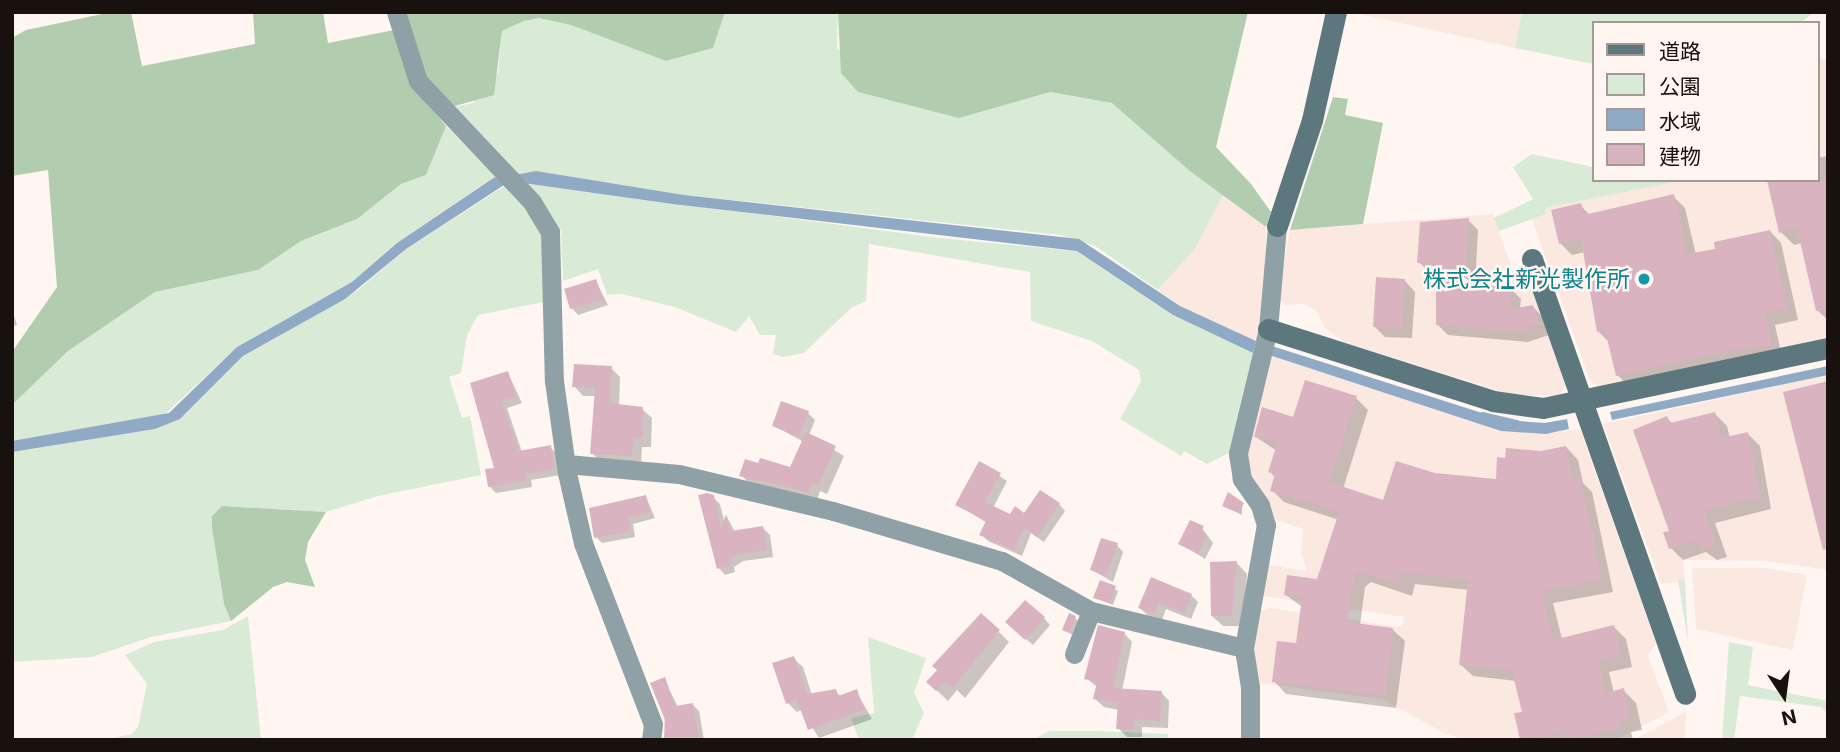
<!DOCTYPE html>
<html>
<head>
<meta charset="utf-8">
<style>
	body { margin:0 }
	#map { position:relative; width:1840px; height:752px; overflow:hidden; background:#fff6f2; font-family:Inter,"Noto Sans JP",sans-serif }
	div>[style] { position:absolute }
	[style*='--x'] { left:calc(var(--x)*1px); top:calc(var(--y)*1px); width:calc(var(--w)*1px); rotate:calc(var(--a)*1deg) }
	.built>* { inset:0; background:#fbe8e1 }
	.green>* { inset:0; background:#d9ebd7 }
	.forest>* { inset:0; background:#b2ccaf }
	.water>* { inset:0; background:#90a9c4 }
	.shadow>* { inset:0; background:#0003 }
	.stream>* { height:5px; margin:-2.5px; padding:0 2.5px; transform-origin:2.5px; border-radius:2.5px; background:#90a9c4 }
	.building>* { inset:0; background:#dab3c0 }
	.street>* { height:19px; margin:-9.5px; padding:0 9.5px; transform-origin:9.5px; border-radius:9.5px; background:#8fa1a6 }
	.secondary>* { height:21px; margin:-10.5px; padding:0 10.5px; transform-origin:10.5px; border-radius:10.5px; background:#5d777f }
	.dots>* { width:19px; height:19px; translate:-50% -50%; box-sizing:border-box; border:4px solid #fff6f2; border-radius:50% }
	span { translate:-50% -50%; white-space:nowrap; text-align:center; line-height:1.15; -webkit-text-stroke:5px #fff6f2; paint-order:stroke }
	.culture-label { font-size:23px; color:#0d838f }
	.right { translate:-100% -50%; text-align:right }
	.frame { position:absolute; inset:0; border:14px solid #18110e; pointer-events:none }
	.legend { position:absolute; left:1592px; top:21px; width:228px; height:161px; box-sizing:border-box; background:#fff6f2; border:2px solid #a39a97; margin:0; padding:9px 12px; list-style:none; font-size:21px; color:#18110e }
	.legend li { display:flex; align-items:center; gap:14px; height:35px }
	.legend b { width:35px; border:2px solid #a39a97 }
	.north { position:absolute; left:1749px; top:661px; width:70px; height:70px; -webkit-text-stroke:5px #fff6f2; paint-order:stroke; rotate:167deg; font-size:19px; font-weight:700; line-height:28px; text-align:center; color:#18110e }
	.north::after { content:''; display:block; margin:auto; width:24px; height:32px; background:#18110e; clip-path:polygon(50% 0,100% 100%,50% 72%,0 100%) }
</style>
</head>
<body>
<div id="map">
	<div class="built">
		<div style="clip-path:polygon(1350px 12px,1522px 12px,1515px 48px)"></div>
		<div style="clip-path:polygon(1817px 53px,1823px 60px,1828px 56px,1828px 340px,1601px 388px,1590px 381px,1532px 219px,1546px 214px,1545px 208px,1686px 180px,1817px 180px)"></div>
		<div style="clip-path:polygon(1223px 195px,1266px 227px,1264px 311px,1256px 341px,1180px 306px,1158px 290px,1195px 249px)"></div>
		<div style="clip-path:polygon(1493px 214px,1513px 271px,1528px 278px,1566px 385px,1559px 396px,1513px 395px,1344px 342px,1325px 328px,1317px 311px,1304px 304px,1285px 305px,1277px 298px,1290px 230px)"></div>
		<div style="clip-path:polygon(1269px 355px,1501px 431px,1546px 434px,1580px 429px,1656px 643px,1648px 656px,1669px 712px,1616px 740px,1467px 740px,1446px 734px,1382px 699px,1258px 683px,1249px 648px,1259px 611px,1270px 608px,1402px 627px,1404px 617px,1263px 596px,1261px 564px,1307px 571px,1301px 553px,1303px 529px,1271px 518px,1244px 459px)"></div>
		<div style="clip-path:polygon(1828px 375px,1828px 570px,1767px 561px,1683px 560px,1685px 581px,1661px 584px,1603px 424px)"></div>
		<div style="clip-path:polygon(1692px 568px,1765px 568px,1807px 575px,1793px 650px,1696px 629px)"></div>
		<div style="clip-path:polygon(1686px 711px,1685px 740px,1633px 740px,1671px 720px)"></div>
	</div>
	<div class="green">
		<div style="clip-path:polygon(725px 12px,838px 12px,837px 48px,959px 118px,1050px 92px,1112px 103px,1223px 195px,1195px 249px,1158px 290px,1095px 246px,1060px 235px,684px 195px,536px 171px,513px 175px,448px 108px,473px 103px,498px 73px,502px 31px,524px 21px,539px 18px,571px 25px,666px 61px,713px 48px)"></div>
		<div style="clip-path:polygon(1522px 12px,1814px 12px,1801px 23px,1593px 23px,1593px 64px,1515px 48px)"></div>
		<div style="clip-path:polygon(446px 126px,496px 176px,397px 243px,352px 282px,237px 347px,164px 415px,12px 441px,12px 405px,68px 351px,155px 292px,258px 270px,301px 241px,357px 219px,401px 184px,426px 175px)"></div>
		<div style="clip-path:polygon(1532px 154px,1593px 167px,1593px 180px,1686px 180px,1545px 208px,1546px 214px,1499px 231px,1494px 218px,1533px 199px,1513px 167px)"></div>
		<div style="clip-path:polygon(523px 183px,939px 238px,1077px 251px,1173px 315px,1253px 353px,1229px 453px,1207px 464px,1184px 451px,1181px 456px,1120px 419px,1141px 381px,1139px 370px,1092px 341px,1031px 321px,1030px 272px,869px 244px,866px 301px,851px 308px,804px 353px,783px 357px,773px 354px,776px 335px,760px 335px,749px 316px,736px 332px,675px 307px,622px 294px,607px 295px,598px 269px,563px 281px,561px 231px)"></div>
		<div style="clip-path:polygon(506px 185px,540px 224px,549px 301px,478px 315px,467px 335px,461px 373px,449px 377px,462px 418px,470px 416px,481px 475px,378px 496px,326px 512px,222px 506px,212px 516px,212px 528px,224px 604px,231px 621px,151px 637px,92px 657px,12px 662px,12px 452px,155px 429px,180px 419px,243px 356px,359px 289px,406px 249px)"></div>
		<div style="clip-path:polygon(1678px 580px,1685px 581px,1688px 641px)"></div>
		<div style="clip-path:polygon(248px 616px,261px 740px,105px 740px,132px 734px,138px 727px,147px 684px,125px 655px,154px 642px,223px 630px)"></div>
		<div style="clip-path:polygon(868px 637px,926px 658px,914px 693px,924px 713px,912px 740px,859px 740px,851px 718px,874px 713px)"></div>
		<div style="clip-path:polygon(1729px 642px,1753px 647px,1748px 685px,1828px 701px,1828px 714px,1821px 707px,1740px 696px,1734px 740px,1722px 740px)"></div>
		<div style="clip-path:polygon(1049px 731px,1097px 731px,1168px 734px,1167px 740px,1032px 740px)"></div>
	</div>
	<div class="forest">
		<div style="clip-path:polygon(112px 12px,131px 12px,142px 66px,255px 44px,253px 12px,323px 12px,328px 43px,394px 30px,425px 100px,446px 126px,426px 175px,401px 184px,357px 219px,301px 241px,258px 270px,155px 292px,68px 351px,12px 405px,12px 352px,57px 287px,48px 170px,12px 176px,12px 38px,26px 30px)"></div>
		<div style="clip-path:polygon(406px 12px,725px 12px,713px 48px,666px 61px,571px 25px,539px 18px,524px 21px,502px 31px,494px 95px,448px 108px,431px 88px,414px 46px)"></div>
		<div style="clip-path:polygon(838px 12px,1248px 12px,1216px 147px,1251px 184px,1271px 212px,1266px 227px,1190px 171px,1112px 103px,1050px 92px,959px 118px,858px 92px,841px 73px)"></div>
		<div style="clip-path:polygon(1333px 97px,1348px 99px,1345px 115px,1383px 123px,1363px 224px,1290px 230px)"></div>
		<div style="clip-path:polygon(222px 506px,326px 512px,308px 542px,305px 560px,315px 587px,287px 582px,273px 587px,231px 621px,224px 604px,212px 528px,212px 516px)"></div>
	</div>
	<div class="water">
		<div style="clip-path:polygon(536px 171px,684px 195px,1079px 239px,1180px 306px,1256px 341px,1253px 353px,1173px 315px,1077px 251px,673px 204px,523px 183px,514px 175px)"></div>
		<div style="clip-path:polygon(495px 177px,504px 185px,406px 249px,345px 299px,243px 356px,180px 419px,155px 429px,12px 452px,12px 441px,169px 413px,237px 347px,352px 282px,397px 243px)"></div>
		<div style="clip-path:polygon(1272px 346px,1504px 420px,1545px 423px,1567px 419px,1569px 429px,1546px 434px,1501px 431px,1269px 355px)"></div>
		<div style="clip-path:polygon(1828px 366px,1828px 375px,1612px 420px,1610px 412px)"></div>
	</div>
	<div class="shadow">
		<div style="clip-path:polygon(1828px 156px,1828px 320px,1817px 310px,1802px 243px,1794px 245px,1781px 232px,1817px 180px,1817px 158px)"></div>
		<div style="clip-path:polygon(1673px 196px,1685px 208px,1696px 255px,1770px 231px,1781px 243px,1798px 320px,1775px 325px,1782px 357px,1629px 386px,1617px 375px,1610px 343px,1598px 331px,1585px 252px,1572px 255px,1560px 243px,1580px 205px,1590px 215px)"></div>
		<div style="clip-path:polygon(1468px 220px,1478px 230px,1475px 286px,1511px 289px,1521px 299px,1520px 309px,1533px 307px,1543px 317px,1549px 335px,1528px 342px,1448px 335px,1438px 325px,1438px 273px,1429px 272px,1419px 262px)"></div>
		<div style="clip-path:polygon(596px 281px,608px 305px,578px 315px,572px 308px)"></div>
		<div style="clip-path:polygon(1405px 281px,1415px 292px,1412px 338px,1385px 337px,1374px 326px)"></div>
		<div style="clip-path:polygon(12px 309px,17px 325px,12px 326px)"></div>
		<div style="clip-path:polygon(611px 368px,620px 377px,619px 406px,642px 409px,652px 418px,651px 447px,642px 447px,641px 464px,601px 462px,592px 453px,596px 396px,583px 396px,574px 386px)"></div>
		<div style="clip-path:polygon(508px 373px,522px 403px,507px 408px,522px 452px,550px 447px,557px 454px,560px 475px,531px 480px,532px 487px,496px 493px,489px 486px,496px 469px,473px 384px)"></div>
		<div style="clip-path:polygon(1356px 398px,1368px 410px,1343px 489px,1384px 502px,1434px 475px,1498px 481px,1541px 452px,1566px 447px,1578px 460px,1583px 483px,1592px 492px,1613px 592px,1553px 603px,1562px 639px,1614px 627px,1626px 639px,1632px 667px,1609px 672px,1614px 693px,1623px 690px,1636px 703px,1642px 730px,1631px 732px,1633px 739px,1522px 740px,1516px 715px,1524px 713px,1516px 681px,1473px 676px,1460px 664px,1469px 590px,1415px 584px,1412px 596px,1371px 582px,1365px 587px,1360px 625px,1392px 629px,1405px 641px,1396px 708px,1286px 694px,1274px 681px,1298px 645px,1302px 607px,1286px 595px,1318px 581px,1339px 520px,1284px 502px,1272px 490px,1276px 478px,1270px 472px,1277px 451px,1256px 437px)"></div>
		<div style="clip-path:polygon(808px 413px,815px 420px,809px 435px,844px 456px,827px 494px,820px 491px,817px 500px,750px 484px,741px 475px,791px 469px,804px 442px,774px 426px)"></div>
		<div style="clip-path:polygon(1715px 414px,1727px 426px,1730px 438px,1748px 434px,1760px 446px,1771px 509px,1715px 523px,1727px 557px,1717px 560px,1706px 552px,1683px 560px,1671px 548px,1667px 418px,1673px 424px)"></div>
		<div style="clip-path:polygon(980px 463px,1007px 481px,993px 508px,1010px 516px,1059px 504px,1065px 511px,1044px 542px,1031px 533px,1022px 556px,988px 541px,981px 534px,987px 523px,957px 504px)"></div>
		<div style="clip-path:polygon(646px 497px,655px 518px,633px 524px,635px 537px,602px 543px,596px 537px)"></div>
		<div style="clip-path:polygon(713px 497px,720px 504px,725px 524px,727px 517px,735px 532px,763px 528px,770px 535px,773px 557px,743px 561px,734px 567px,735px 572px,725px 575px,719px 568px)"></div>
		<div style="clip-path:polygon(1242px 504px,1242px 515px,1224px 506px)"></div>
		<div style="clip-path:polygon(1202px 528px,1213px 543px,1205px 559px,1181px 544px)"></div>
		<div style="clip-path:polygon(1117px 545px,1123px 552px,1113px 582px,1092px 570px)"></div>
		<div style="clip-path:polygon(1237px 563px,1247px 574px,1242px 626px,1223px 626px,1212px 616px)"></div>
		<div style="clip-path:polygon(1152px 580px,1191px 595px,1198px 602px,1191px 619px,1166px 609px,1162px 620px,1147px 615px,1140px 608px)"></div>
		<div style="clip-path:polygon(1101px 582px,1118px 591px,1113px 605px,1095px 598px)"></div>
		<div style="clip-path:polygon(1044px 618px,1050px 625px,1033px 645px,1014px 629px)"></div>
		<div style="clip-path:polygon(1075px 618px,1078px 621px,1072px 635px,1064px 629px)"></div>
		<div style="clip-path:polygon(999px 632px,1009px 642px,965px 698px,957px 690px,948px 701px,928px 682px)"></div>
		<div style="clip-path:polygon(1124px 633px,1132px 642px,1122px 691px,1161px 692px,1169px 701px,1168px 728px,1142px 727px,1142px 737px,1127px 737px,1118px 728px,1119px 710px,1104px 707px,1095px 699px,1097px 687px,1086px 678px)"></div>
		<div style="clip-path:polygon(793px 658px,803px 667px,812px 695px,835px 690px,841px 697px,856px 691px,872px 719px,819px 738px,801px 710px,797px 712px,788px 703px)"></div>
		<div style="clip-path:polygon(664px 679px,678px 707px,692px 704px,699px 711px,704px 740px,665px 737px)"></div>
	</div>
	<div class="stream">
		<div style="--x:1482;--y:414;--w:36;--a:13"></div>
	</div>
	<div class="building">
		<div style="clip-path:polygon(1767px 180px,1828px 180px,1828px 308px,1816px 311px,1797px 228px,1779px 233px)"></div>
		<div style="clip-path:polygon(1674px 194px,1687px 254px,1715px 249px,1714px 242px,1770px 230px,1787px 309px,1765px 313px,1772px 346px,1727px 351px,1616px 376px,1605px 330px,1597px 332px,1581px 239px,1559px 244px,1551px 210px,1581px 203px,1584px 215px)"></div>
		<div style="clip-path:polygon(1469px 218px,1465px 283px,1512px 287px,1510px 309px,1533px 305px,1540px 324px,1517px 332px,1436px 325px,1436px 264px,1417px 263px,1420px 222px)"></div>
		<div style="clip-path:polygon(1376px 277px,1405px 279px,1402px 329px,1373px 327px)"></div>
		<div style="clip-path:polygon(596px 279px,603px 299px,570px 309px,564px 289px)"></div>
		<div style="clip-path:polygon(574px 364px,612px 366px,610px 403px,643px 407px,643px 438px,634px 438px,632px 456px,590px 454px,595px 388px,572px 387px)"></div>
		<div style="clip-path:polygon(508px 371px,516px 397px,501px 401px,519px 451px,551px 445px,554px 469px,525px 474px,526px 480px,488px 487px,485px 469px,494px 468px,470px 383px)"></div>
		<div style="clip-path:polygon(1305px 380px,1357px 396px,1329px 482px,1383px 500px,1396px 461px,1435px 473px,1496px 479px,1497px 457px,1505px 458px,1506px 448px,1541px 451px,1566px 446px,1573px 479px,1580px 478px,1602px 580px,1542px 591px,1553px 640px,1614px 625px,1621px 655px,1598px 660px,1606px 693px,1624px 688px,1631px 718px,1620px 720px,1622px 727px,1571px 740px,1564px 740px,1562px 733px,1520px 740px,1514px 713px,1522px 712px,1512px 671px,1459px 665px,1468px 580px,1403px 572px,1399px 584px,1358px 571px,1354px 575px,1347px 622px,1393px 628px,1385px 696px,1272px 682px,1277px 641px,1296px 643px,1302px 598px,1284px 595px,1287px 575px,1317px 579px,1339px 512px,1270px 491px,1275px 474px,1268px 472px,1278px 441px,1254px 437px,1262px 407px,1293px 417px)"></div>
		<div style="clip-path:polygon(1828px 381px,1828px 549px,1823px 550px,1783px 392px)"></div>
		<div style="clip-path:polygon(781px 401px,809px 411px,799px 437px,772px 426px)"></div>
		<div style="clip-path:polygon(1715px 412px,1722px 438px,1748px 432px,1760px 497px,1704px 511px,1716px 544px,1703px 549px,1700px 542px,1692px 541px,1669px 549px,1663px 532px,1669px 531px,1633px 430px,1667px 416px,1670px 423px)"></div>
		<div style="clip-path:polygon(806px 432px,836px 446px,818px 486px,811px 483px,808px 492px,739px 476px,745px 459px,758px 463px,760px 458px,790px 467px)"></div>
		<div style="clip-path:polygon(979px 461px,1001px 473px,985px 502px,1010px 514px,1015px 506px,1024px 513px,1040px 490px,1060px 503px,1037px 537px,1024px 528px,1015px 550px,979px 535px,986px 521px,955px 505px)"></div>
		<div style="clip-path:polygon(1228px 492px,1244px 503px,1239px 513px,1222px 506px)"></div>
		<div style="clip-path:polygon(707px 493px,714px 495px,721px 529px,726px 514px,731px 531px,763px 526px,767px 550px,736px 555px,728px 560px,730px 566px,717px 569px,698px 495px)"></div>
		<div style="clip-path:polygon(646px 495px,650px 512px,628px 518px,630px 531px,594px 538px,589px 508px)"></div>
		<div style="clip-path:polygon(1190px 520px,1204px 526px,1201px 531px,1207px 535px,1198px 554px,1178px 544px)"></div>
		<div style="clip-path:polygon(1101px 538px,1118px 543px,1106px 576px,1090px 570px)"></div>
		<div style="clip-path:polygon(1237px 561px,1232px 616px,1211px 616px,1210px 562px)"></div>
		<div style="clip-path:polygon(1151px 577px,1192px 594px,1184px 613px,1159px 603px,1155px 614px,1138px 608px)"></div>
		<div style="clip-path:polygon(1100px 580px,1116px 586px,1110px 603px,1093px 598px)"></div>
		<div style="clip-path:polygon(1025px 600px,1045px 617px,1025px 640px,1005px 622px)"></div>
		<div style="clip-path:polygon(981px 613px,1000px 630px,953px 688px,946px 681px,936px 691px,926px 682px,937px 670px,932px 666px)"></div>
		<div style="clip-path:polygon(1069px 613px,1076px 616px,1069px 633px,1062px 630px)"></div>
		<div style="clip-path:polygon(1098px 625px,1125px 632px,1113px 688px,1162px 691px,1160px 721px,1134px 719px,1134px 730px,1116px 729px,1118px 703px,1093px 699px,1097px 682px,1084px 679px)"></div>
		<div style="clip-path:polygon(794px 656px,807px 694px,836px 689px,838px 696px,857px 689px,864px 710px,808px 730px,797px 700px,786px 704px,772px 663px)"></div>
		<div style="clip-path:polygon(665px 677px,675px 706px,693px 703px,699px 737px,664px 738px,665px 720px,650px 683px)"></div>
	</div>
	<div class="street">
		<div style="--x:396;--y:12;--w:72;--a:72.3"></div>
		<div style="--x:418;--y:81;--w:166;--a:46.7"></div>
		<div style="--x:532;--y:202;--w:35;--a:59"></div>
		<div style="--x:550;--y:232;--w:149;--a:88.5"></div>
		<div style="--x:554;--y:381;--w:93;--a:82"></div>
		<div style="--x:567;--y:473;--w:72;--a:77.1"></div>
		<div style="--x:583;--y:543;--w:194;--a:68.9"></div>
		<div style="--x:653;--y:724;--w:16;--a:97"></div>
		<div style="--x:567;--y:464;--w:112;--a:5.1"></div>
		<div style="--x:679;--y:474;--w:158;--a:13.5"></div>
		<div style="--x:833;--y:511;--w:176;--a:16.5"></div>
		<div style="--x:1002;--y:561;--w:102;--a:29.3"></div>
		<div style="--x:1091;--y:611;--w:157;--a:13.6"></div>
		<div style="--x:1074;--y:654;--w:46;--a:-68.4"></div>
		<div style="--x:1250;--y:740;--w:53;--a:-90"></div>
		<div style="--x:1250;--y:687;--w:39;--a:-99"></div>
		<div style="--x:1244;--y:648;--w:125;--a:-79.9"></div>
		<div style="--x:1266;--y:525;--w:21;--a:-107"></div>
		<div style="--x:1260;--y:505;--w:32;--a:-125"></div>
		<div style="--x:1242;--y:479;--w:26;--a:-99"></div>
		<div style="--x:1238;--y:453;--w:128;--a:-76.4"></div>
		<div style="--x:1268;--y:329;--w:103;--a:-85"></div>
	</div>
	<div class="secondary">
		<div style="--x:1277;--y:226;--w:112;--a:-71.7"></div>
		<div style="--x:1312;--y:120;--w:111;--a:-77.5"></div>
		<div style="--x:1532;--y:259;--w:461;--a:70.6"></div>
		<div style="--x:1268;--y:329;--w:236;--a:17.7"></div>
		<div style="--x:1493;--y:401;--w:50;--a:8"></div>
		<div style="--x:1543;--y:408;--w:291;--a:-11.9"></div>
	</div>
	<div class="dots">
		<div style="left:1644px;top:279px;background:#0f9aa8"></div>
	</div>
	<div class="culture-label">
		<span class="right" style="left:1630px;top:279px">株式会社新光製作所</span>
	</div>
	<div class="frame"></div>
	<ul class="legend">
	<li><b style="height:9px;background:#5d777f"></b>道路</li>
	<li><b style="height:19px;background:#d9ebd7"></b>公園</li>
	<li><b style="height:19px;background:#90a9c4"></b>水域</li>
	<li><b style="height:19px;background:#dab3c0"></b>建物</li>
	</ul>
	<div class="north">N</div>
</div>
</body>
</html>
